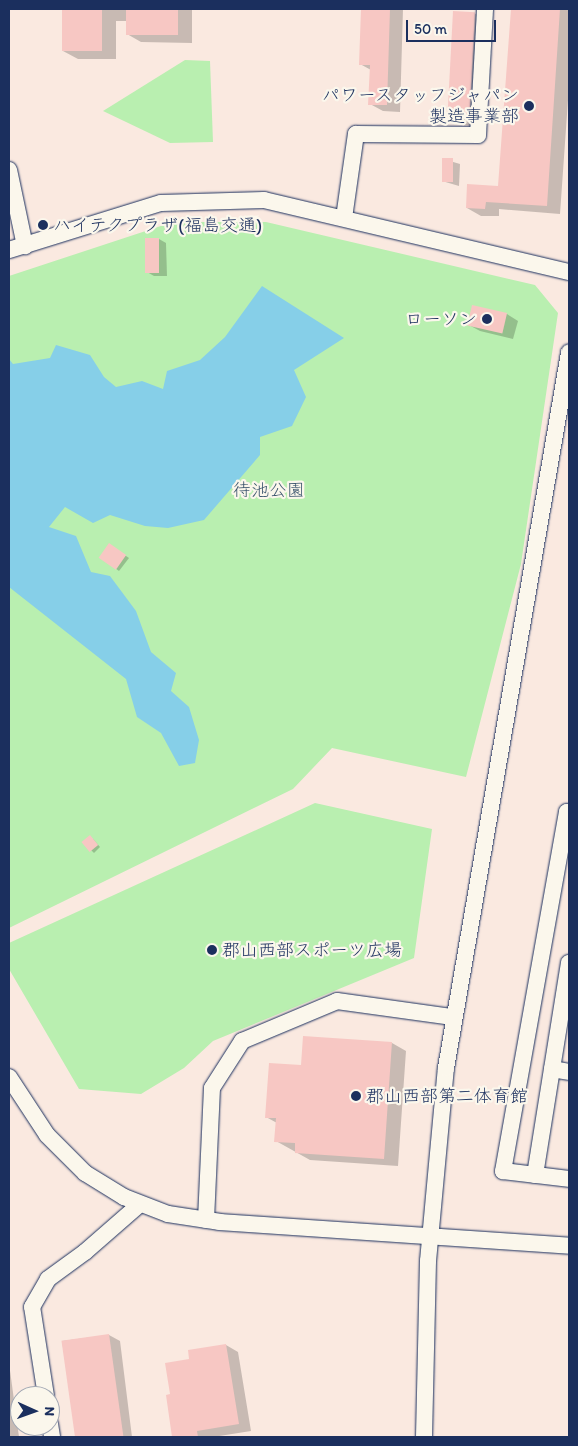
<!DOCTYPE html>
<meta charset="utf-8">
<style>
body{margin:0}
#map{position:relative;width:578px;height:1446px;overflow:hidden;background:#fae9e0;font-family:Itim,"Klee One",sans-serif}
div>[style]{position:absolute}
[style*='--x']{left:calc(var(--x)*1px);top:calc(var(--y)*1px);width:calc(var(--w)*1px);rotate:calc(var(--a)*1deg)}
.green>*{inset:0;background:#b9efb0}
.water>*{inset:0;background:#86cfe8}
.shadow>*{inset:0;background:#0003}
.building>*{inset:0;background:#f7c7c3;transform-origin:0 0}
.roads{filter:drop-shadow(0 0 1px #1b2f5e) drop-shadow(0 0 1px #1b2f5e)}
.minor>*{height:16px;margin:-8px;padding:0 8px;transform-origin:8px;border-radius:8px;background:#fbf7ec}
.dots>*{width:14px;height:14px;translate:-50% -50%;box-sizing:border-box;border:2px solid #fbf7ec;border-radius:50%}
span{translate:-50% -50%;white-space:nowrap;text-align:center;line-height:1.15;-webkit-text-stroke:4.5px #fbf7ec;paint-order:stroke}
.poi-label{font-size:18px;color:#1b2f5e}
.right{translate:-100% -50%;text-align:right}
.left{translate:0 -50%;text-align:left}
.park-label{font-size:18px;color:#3b556e}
.frame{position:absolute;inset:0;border:10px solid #1b2f5e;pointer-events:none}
.north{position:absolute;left:10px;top:1386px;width:50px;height:50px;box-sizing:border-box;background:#fbf7ec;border:1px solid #a1a7b3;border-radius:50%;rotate:92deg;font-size:14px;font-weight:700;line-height:20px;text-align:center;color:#1b2f5e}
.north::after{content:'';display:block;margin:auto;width:18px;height:22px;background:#1b2f5e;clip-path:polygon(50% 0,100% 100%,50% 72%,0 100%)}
.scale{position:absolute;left:406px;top:20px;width:90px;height:22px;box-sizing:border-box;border:2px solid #1b2f5e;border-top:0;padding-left:6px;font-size:15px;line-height:18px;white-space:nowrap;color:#1b2f5e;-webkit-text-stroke:4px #fbf7ec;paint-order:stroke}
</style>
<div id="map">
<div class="green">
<div style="clip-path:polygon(185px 60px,210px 61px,213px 142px,170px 143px,103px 111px)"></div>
<div style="clip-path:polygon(173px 222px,266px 222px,535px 285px,558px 313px,521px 564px,466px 777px,332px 748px,293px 789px,9px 928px,9px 276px)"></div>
<div style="clip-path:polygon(315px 803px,432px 829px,414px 958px,213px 1041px,184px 1068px,141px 1094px,79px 1089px,9px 969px,9px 943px)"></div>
</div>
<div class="water">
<div style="clip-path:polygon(262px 286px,344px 338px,294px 370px,306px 397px,292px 426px,260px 437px,260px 455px,204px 520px,168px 528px,145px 526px,110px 515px,93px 523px,65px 507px,49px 527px,76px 536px,91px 572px,110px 576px,136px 611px,151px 652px,176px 673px,171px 691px,189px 707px,199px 740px,195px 763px,179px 766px,161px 733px,137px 717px,126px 679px,9px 587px,9px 359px,13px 364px,50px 358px,56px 345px,90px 355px,104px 377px,116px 387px,142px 381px,163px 389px,167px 371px,200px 360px,225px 337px)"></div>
</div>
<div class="shadow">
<div style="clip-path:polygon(64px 9px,192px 9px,192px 43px,141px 42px,127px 34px,127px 21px,116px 21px,116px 59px,78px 59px,63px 51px)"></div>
<div style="clip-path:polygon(362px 9px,403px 9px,400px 112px,383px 111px,370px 104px,371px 70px,360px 64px)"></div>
<div style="clip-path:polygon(512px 9px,569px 9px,569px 86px,560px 214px,499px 209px,499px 216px,481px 216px,467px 208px,500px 187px)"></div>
<div style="clip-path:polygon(474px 13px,489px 22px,483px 126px,463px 125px,449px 117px)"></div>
<div style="clip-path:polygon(443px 159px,460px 164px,459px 186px,442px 181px)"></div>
<div style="clip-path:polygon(159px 239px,166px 243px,167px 276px,154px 276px,147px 272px,146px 240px)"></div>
<div style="clip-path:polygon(473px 306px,507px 314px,518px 321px,513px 339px,480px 331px,469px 325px)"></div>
<div style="clip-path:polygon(113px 547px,129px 558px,119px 571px,100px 557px)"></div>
<div style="clip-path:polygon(93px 839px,100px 847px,94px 853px,84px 843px)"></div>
<div style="clip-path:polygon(392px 1043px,406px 1051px,398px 1166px,310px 1160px,276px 1141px,277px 1123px,266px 1117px,302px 1067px)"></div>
<div style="clip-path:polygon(109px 1335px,120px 1341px,132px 1437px,77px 1437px,62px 1341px)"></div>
<div style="clip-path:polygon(226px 1345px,238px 1352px,251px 1431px,213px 1437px,174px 1437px,167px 1396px,172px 1395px,190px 1360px)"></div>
<div style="clip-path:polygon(9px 1363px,19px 1437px,9px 1437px)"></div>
</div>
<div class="building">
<div style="left:62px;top:9px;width:40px;height:42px"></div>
<div style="left:126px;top:9px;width:52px;height:26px"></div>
<div style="clip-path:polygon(361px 9px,390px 9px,387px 105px,368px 105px,370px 65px,359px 65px)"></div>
<div style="clip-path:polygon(511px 9px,560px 9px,547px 206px,486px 202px,485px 209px,466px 208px,467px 184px,498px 186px)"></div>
<div style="left:453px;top:11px;width:22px;height:106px;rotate:3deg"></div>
<div style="left:442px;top:158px;width:11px;height:24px"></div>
<div style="left:145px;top:238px;width:14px;height:35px"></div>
<div style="left:472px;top:305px;width:36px;height:21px;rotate:13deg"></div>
<div style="left:109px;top:543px;width:21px;height:18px;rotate:35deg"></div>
<div style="left:90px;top:835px;width:13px;height:11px;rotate:51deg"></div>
<div style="clip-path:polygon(303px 1036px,392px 1042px,384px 1159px,295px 1153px,295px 1143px,274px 1142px,276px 1118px,265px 1118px,269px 1063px,301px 1065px)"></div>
<div style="left:109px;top:1334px;width:104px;height:48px;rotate:82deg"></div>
<div style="clip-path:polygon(226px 1344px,239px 1424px,197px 1431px,198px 1437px,172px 1437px,166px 1395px,170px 1394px,165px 1363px,189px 1359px,188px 1350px)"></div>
</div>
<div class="roads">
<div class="minor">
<div style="--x:9;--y:170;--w:78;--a:78.1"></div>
<div style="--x:344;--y:218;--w:85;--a:-81.9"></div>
<div style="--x:356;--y:134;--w:122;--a:0.5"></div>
<div style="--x:478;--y:135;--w:126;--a:-86.8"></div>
<div style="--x:9;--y:250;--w:159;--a:-17.2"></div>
<div style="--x:161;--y:203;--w:103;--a:-1.7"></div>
<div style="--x:264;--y:200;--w:313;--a:13.3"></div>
<div style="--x:569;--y:812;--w:2;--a:180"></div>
<div style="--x:567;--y:812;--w:365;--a:100.1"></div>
<div style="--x:503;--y:1171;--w:66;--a:6.9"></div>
<div style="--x:552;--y:1069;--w:17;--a:10"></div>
<div style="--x:9;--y:1077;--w:69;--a:56.8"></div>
<div style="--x:47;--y:1135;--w:54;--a:45"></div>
<div style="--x:85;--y:1173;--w:46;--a:31.6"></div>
<div style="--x:124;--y:1197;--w:47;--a:21.1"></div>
<div style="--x:168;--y:1214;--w:53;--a:8.7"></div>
<div style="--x:220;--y:1222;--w:350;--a:3.9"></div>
<div style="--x:535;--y:1175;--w:215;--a:-80.9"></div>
<div style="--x:206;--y:1220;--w:132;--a:-87.4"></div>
<div style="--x:212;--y:1088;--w:56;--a:-57.4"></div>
<div style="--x:242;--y:1041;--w:103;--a:-22.8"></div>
<div style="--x:337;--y:1001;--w:117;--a:7.9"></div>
<div style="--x:46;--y:1396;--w:90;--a:-98.9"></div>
<div style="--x:32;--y:1307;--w:32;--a:-60"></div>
<div style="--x:48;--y:1279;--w:46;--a:-36.1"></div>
<div style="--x:85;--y:1252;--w:73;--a:-41.1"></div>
<div style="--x:50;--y:1424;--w:13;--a:81"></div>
<div style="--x:424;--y:1437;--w:176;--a:-88.7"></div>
<div style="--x:428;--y:1261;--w:194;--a:-84.7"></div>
<div style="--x:446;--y:1068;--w:726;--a:-80.24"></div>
</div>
</div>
<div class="dots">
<div style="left:529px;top:106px;background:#1b2f5e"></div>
<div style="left:43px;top:225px;background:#1b2f5e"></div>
<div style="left:487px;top:319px;background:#1b2f5e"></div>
<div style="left:212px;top:950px;background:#1b2f5e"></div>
<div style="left:356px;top:1096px;background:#1b2f5e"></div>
</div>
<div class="poi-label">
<span class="right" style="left:519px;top:106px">パワースタッフジャパン<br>製造事業部</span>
<span class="left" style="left:53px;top:225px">ハイテクプラザ(福島交通)</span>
<span class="right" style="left:477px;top:319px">ローソン</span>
<span class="left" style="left:222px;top:950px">郡山西部スポーツ広場</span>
<span class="left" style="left:366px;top:1096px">郡山西部第二体育館</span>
</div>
<div class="park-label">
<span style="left:269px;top:490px">待池公園</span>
</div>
<div class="frame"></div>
<div class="north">N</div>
<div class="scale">50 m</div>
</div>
